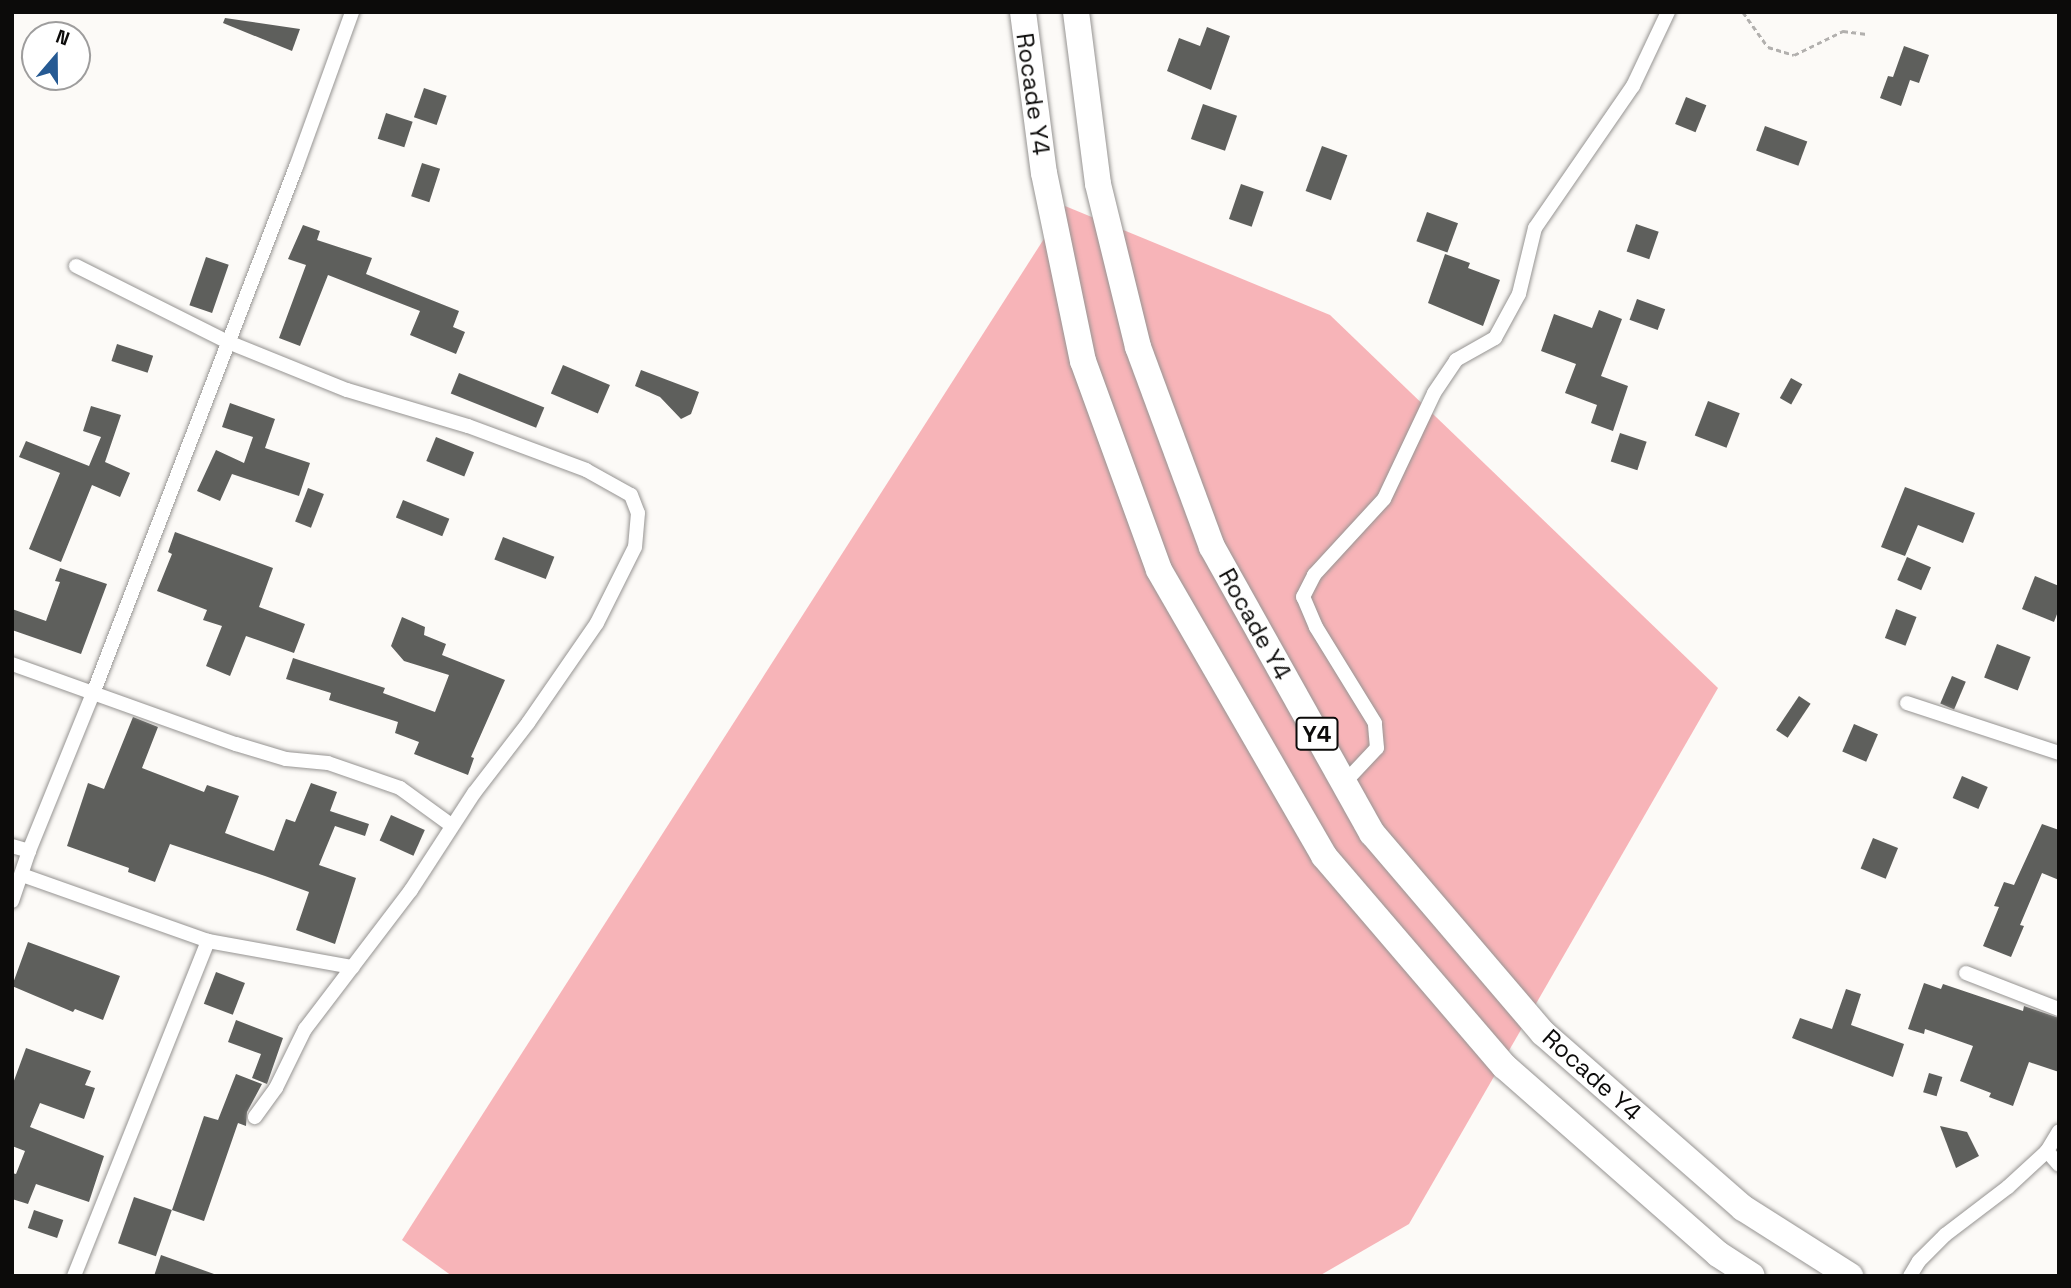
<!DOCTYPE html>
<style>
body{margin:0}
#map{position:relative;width:2071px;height:1288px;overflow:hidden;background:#fcfaf7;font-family:"Space Grotesk",sans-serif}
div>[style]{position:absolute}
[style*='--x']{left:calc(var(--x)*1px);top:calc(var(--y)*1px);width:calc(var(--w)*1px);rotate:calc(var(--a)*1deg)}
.green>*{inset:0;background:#f7b4b8}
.building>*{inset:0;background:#5e5f5c;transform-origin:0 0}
.path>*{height:2.5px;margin-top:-1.25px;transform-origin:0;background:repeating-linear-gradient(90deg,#b2b0ae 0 5px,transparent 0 8.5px)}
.roads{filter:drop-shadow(0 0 2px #969492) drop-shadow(0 0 2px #969492)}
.street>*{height:14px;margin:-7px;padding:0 7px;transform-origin:7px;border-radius:7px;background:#fff}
.highway>*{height:26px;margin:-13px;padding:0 13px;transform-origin:13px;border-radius:13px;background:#fff}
span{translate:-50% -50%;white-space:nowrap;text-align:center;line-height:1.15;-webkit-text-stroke:5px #fff;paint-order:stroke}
.shield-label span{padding:2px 5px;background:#fff;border:2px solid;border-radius:5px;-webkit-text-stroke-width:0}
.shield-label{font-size:23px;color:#0c0b0a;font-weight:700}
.street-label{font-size:24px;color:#0c0b0a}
.frame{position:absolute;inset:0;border:14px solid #0c0b0a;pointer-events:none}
.north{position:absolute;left:21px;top:21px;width:70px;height:70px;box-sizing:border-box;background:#fff;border:2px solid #9e9d9d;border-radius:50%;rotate:20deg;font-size:19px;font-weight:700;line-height:28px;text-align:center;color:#0c0b0a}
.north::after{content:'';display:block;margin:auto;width:24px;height:32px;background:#265a93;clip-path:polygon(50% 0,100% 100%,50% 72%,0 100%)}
</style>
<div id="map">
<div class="green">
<div style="clip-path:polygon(1065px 206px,1330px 315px,1718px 688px,1409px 1224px,1319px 1276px,452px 1276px,402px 1240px)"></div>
</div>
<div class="building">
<div style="clip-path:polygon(225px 18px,300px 29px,292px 51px,223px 23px)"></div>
<div style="clip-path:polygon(1207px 27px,1230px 36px,1211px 90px,1167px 71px,1179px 38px,1200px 46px)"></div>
<div style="clip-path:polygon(1904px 46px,1929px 55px,1919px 83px,1910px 80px,1901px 106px,1880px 98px,1888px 76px,1893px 77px)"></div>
<div style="left:424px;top:88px;width:24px;height:31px;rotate:19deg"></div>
<div style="left:1686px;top:97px;width:22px;height:29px;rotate:22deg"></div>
<div style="left:1203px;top:104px;width:36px;height:37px;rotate:19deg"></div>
<div style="left:386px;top:113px;width:28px;height:27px;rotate:18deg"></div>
<div style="left:1765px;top:126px;width:45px;height:26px;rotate:20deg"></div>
<div style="left:1322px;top:146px;width:27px;height:48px;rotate:20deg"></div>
<div style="left:422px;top:163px;width:19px;height:35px;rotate:18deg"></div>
<div style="left:1241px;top:184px;width:24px;height:37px;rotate:19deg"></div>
<div style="left:1427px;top:212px;width:33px;height:31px;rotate:20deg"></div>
<div style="left:1636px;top:224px;width:24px;height:29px;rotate:19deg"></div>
<div style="clip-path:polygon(303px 225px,320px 231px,317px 240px,372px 258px,366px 274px,459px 311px,453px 327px,465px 332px,456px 354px,410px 335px,420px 311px,328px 275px,300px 346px,279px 338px,306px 265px,288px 259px)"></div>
<div style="clip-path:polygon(1445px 254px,1470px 263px,1468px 268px,1500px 280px,1483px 326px,1428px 303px)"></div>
<div style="left:206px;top:257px;width:24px;height:51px;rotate:19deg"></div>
<div style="left:1637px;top:299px;width:30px;height:22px;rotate:20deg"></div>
<div style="clip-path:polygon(1599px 310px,1622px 319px,1601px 376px,1628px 386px,1613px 431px,1591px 423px,1597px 405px,1565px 393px,1576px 364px,1541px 351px,1554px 314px,1592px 328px)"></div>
<div style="left:117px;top:344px;width:38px;height:18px;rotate:18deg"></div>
<div style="left:563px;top:365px;width:51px;height:31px;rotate:23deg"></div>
<div style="clip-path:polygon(641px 370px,699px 392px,691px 414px,681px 419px,660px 397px,635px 386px)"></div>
<div style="left:459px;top:373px;width:92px;height:22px;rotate:22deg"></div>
<div style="left:1791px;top:378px;width:13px;height:23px;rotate:29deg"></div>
<div style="left:1708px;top:401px;width:34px;height:37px;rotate:21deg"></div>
<div style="clip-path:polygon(230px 403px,275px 419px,265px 448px,310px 463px,299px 496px,232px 474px,220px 501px,197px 491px,216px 450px,244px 463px,253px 437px,222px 427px)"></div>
<div style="clip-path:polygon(91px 406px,121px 415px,105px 462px,130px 473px,120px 497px,92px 485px,61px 562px,29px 549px,60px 473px,19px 457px,26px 441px,89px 466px,101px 437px,83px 431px)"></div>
<div style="left:1620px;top:433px;width:28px;height:30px;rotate:18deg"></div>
<div style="left:436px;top:437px;width:41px;height:26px;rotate:22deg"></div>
<div style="clip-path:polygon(1905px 487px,1975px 513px,1963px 543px,1918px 525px,1905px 556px,1881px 547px)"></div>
<div style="left:308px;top:488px;width:17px;height:36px;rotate:21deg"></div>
<div style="left:403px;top:500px;width:50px;height:19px;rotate:22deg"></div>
<div style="clip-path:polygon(175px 532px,273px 568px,259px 607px,305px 624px,294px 653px,246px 636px,230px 676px,206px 666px,222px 626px,203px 620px,207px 610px,157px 591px,172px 554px,168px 552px)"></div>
<div style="left:503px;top:537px;width:55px;height:24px;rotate:21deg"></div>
<div style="left:1907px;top:557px;width:26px;height:25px;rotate:23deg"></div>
<div style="clip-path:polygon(60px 568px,107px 584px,81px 654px,12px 630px,12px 609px,46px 621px,60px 582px,55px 581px)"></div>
<div style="clip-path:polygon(2035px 576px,2059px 586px,2059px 609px,2054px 622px,2022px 609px)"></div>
<div style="left:1896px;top:609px;width:22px;height:31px;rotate:21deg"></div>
<div style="clip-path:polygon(402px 617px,425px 627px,424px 635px,446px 644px,442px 655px,505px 680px,471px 757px,474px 758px,468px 775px,414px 754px,419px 742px,395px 733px,398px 722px,329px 700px,331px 693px,286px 679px,293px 658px,385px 688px,383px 693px,435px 712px,449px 675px,404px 661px,391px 646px)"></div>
<div style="left:1997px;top:644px;width:36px;height:36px;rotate:21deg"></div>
<div style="left:1952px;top:676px;width:15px;height:30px;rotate:23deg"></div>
<div style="left:1799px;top:696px;width:14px;height:41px;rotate:34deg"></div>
<div style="clip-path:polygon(133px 717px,158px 727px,142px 768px,204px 792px,207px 785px,239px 796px,225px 833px,274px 851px,286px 819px,295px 822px,311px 783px,337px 792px,330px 811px,369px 824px,365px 836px,335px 826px,319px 865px,356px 878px,335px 944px,296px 930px,309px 892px,265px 876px,170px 844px,155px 882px,128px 872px,129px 868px,67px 846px,88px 783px,104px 789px)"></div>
<div style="left:1854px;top:724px;width:26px;height:30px;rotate:23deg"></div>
<div style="left:1962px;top:776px;width:28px;height:24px;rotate:23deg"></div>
<div style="left:391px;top:815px;width:37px;height:28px;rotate:24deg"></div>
<div style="clip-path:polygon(2042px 824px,2059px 830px,2059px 880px,2042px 873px,2020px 925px,2024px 926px,2011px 957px,1983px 946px,1999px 907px,1994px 906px,2004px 882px,2014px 885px)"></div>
<div style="left:1873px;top:838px;width:27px;height:33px;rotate:22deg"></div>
<div style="clip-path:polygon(28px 942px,120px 976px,103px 1020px,75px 1009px,73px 1012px,12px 986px)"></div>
<div style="left:216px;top:972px;width:31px;height:34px;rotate:21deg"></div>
<div style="clip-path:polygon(1924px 983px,1941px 989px,1943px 984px,2023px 1011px,2024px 1006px,2059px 1018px,2059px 1072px,2029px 1062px,2013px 1106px,1989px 1097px,1991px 1093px,1960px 1081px,1973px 1046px,1925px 1029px,1924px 1034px,1908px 1029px)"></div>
<div style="clip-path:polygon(1846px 989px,1861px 994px,1851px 1025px,1904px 1044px,1893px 1077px,1792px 1038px,1800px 1018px,1832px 1029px)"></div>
<div style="clip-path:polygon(236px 1020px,283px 1038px,267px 1084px,252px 1078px,261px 1054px,228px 1042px)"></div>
<div style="clip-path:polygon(26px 1048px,91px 1071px,85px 1085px,95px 1088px,84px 1119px,40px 1103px,30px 1127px,104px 1156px,89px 1202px,36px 1184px,28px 1204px,12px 1199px,12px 1173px,16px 1174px,25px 1151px,12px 1146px,12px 1086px)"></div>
<div style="left:1929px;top:1073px;width:14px;height:20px;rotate:17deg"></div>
<div style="clip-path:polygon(236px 1074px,262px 1084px,247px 1112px,246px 1126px,238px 1123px,204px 1221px,172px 1210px,204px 1116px,218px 1120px)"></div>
<div style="clip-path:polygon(1940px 1126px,1967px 1132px,1979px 1156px,1956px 1168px)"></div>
<div style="left:134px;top:1197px;width:40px;height:49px;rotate:19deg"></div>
<div style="left:34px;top:1210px;width:31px;height:19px;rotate:19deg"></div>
<div style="clip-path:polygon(161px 1255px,214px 1274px,213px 1276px,154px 1276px)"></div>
</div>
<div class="path">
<div style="--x:1743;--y:12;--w:43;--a:54.5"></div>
<div style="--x:1768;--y:47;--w:27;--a:17"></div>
<div style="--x:1794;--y:55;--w:55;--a:-26.1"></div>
<div style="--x:1843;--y:31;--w:24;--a:7"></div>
</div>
<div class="roads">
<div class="street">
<div style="--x:76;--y:266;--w:170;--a:26.6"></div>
<div style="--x:228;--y:342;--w:128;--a:22"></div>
<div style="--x:347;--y:390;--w:126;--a:16.6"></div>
<div style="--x:468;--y:426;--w:126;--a:20.4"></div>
<div style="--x:586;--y:470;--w:51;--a:29.1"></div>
<div style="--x:631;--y:495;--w:19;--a:69"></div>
<div style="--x:638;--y:513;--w:34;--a:95"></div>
<div style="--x:635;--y:547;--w:85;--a:116.6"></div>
<div style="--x:597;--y:623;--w:121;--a:124.6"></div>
<div style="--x:528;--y:723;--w:88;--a:127.6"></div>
<div style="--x:474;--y:793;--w:116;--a:123"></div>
<div style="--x:411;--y:890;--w:175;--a:127.3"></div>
<div style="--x:305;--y:1029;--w:66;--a:116.2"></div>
<div style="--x:276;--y:1088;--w:36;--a:126"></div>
<div style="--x:12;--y:664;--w:238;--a:19.7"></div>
<div style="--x:236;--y:744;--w:52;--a:16.7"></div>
<div style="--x:286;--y:759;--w:42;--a:5.4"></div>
<div style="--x:328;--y:763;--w:76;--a:19.1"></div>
<div style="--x:400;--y:788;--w:63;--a:36"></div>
<div style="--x:1907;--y:703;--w:160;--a:18.2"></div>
<div style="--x:1344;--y:783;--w:48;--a:-46.7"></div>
<div style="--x:1377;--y:748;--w:25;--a:-95"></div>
<div style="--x:1375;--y:723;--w:113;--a:-121.6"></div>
<div style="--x:1316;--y:627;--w:33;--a:-113"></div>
<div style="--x:1303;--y:597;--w:25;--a:-63"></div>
<div style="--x:1314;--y:575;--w:103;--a:-47.4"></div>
<div style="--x:1384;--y:499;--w:117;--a:-64.7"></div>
<div style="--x:1434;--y:393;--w:40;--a:-56"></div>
<div style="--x:1456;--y:360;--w:45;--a:-29.4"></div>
<div style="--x:1495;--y:338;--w:50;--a:-61.4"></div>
<div style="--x:1519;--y:294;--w:68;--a:-76.4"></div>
<div style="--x:1535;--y:228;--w:173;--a:-55.4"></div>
<div style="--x:1633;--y:86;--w:82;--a:-64.7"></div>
<div style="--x:12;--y:846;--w:18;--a:16"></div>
<div style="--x:22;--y:875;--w:197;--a:19.5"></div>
<div style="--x:208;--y:941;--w:147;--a:10.2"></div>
<div style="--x:12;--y:901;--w:53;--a:-71.2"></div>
<div style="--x:29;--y:851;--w:173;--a:-67.9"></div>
<div style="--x:94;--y:691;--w:562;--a:-68.92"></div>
<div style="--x:296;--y:167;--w:165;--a:-70.1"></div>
<div style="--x:1966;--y:973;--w:100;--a:21.2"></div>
<div style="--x:2047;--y:1151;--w:18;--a:49"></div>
<div style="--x:74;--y:1276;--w:361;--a:-68.2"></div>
<div style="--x:1910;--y:1276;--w:17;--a:-59"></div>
<div style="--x:1919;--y:1261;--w:37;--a:-45"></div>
<div style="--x:1945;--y:1235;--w:79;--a:-37.3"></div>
<div style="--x:2008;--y:1187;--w:53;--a:-42.7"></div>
<div style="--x:2047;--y:1151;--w:23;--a:-59"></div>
</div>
<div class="highway">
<div style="--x:1023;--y:12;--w:162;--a:82.6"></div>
<div style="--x:1044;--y:173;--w:192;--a:78.3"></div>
<div style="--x:1083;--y:361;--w:222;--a:70"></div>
<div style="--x:1159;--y:570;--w:330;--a:60"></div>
<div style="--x:1324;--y:856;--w:277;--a:49.4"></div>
<div style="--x:1504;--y:1066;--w:285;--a:41.3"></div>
<div style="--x:1718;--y:1254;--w:40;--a:32.9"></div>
<div style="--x:1076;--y:12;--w:173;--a:82.7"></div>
<div style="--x:1098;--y:184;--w:168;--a:76.2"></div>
<div style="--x:1138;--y:347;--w:213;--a:69.7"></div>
<div style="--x:1212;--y:547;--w:328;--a:60.8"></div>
<div style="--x:1372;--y:833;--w:263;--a:49.5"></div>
<div style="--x:1543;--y:1033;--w:266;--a:41.2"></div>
<div style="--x:1743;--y:1208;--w:127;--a:32.4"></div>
</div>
</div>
<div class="shield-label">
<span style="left:1317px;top:734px">Y4</span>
</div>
<div class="street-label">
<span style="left:1033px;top:94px;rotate:82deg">Rocade Y4</span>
<span style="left:1255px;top:624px;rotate:61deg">Rocade Y4</span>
<span style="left:1592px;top:1075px;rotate:42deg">Rocade Y4</span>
</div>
<div class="frame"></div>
<div class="north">N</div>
</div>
